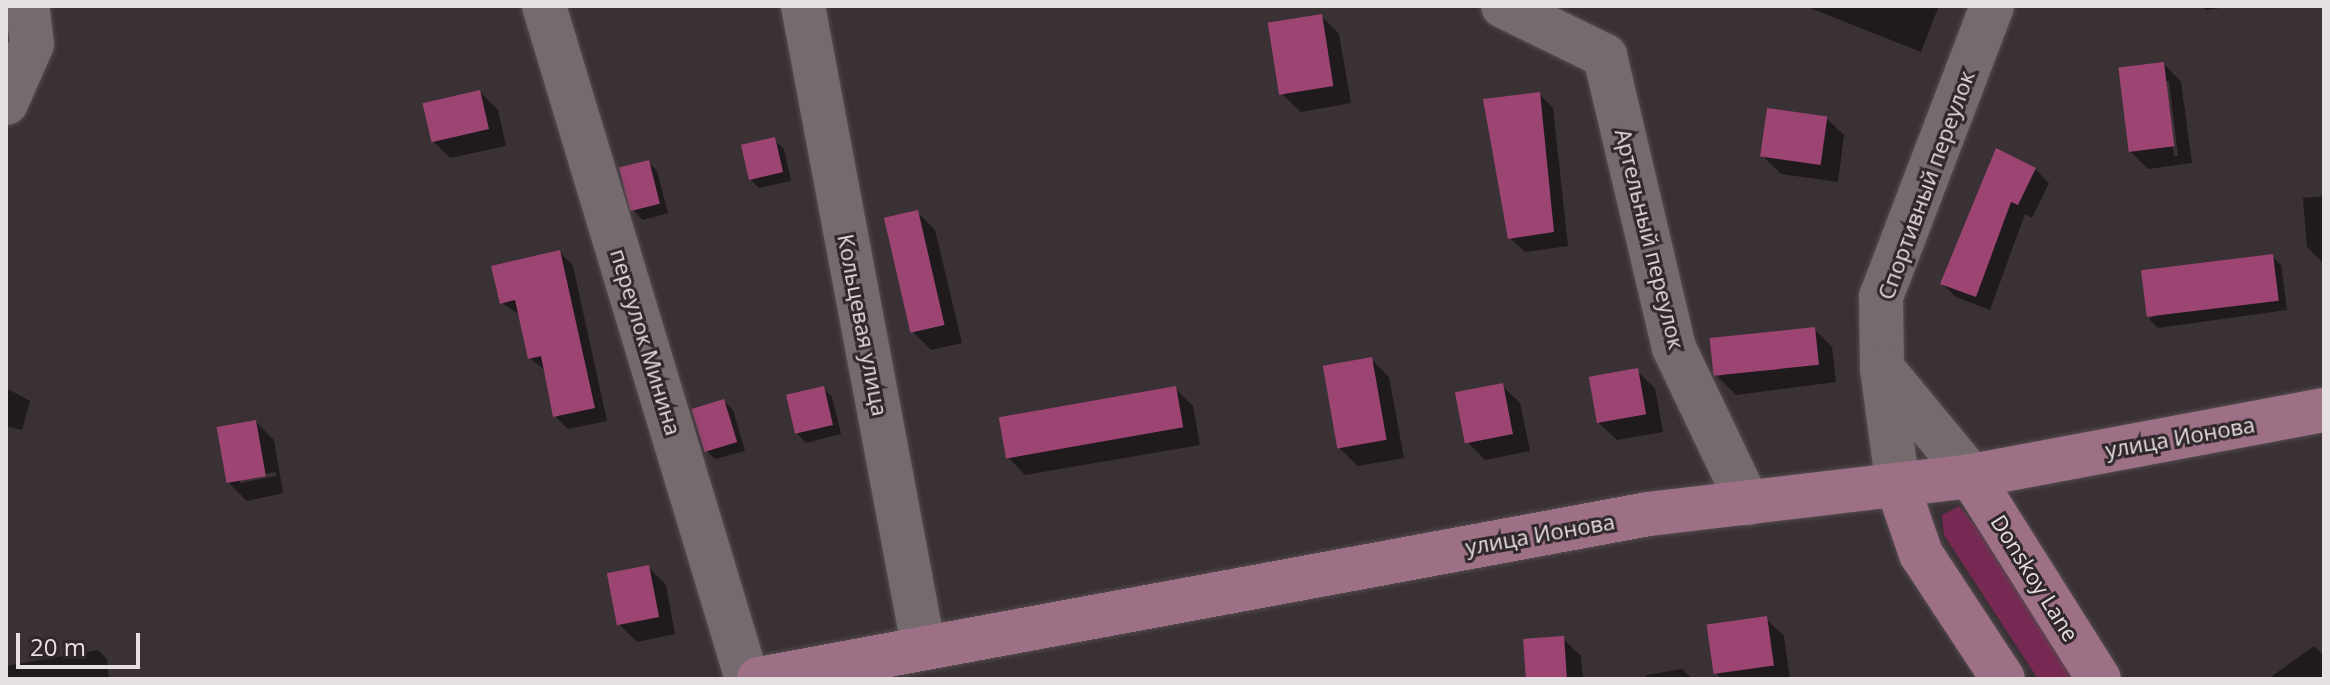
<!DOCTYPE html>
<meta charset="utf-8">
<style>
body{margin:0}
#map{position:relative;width:2330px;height:685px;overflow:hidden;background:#3a3135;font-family:"Open Sans",sans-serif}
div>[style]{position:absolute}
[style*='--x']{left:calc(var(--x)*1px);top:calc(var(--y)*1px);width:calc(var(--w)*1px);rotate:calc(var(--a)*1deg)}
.green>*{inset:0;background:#772953}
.shadow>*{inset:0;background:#0007}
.building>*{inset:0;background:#9c4472;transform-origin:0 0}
.roads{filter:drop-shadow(0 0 2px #544d4f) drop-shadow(0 0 2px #544d4f)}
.minor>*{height:44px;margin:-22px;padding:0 22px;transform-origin:22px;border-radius:22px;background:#756b6f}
.major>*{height:44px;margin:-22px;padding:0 22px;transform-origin:22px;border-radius:22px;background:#9e7086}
span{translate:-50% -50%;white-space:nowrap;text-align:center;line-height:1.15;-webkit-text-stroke:6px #30272b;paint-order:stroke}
.street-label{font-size:22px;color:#e6e0e2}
.frame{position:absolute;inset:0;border:8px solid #e6e0e2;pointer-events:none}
.scale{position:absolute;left:16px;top:633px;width:124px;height:36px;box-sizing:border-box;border:4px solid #e6e0e2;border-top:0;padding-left:10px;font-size:24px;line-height:28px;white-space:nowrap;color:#e6e0e2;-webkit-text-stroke:6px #30272b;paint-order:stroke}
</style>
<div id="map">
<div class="green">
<div style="clip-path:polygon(1959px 506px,1976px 527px,2073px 679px,2038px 679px,1944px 535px,1942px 515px)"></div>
</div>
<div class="shadow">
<div style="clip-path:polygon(1805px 6px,1937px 6px,1938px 8px,1921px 52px)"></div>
<div style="clip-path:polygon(2202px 6px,2235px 6px,2206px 10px)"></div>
<div style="clip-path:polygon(1321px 16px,1339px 34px,1351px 103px,1301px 112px,1283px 95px)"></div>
<div style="clip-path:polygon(evenodd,2164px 64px,2181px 82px,2192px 163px,2148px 169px,2130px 151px,2164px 64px,2165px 81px,2169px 81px,2178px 156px,2174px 156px,2165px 81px)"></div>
<div style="clip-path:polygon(480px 92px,498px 110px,506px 146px,450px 158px,432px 140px)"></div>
<div style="clip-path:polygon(1539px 94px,1553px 108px,1568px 246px,1525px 252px,1510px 238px)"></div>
<div style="clip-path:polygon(1826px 118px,1844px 135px,1838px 182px,1781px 174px,1763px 156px)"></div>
<div style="clip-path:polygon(774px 140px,784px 149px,791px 181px,759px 188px,750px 179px)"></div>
<div style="clip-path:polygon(648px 162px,657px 171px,668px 213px,643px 220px,634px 211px)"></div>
<div style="clip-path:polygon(2035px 169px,2049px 183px,2032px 218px,2025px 214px,1990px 310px,1956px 297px,1942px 284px)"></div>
<div style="clip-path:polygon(2324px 196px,2324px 264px,2307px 247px,2303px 198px)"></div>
<div style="clip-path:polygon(917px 212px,935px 230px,962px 343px,931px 350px,913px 332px)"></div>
<div style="clip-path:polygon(560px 252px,573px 266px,607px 421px,568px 429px,555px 416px,546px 371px,530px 358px,520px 315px,502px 303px)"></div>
<div style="clip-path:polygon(2272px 256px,2281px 265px,2287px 310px,2158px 328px,2149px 319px)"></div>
<div style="clip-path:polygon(1814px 329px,1832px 347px,1836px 382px,1736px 395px,1718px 377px)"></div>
<div style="clip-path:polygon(1371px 359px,1389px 377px,1404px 458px,1358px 466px,1340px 449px)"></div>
<div style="clip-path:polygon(1637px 371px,1655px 388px,1663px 432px,1617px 440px,1599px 423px)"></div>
<div style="clip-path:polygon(1502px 386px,1520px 403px,1530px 451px,1485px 460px,1467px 442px)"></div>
<div style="clip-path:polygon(6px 388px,30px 401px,22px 430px,6px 426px)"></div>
<div style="clip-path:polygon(823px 388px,832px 397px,841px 434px,806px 443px,797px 433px)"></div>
<div style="clip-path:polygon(1175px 388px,1193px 406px,1200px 445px,1025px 475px,1008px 457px)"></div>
<div style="clip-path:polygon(724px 401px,733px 410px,745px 451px,715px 459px,706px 450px)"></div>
<div style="clip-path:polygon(evenodd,256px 422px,274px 440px,283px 493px,247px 501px,229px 483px,256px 422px,276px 472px,277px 476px,240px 483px,240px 479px,276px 472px)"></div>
<div style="clip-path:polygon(648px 567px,666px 585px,675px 634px,637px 642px,619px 624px)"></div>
<div style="clip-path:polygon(1766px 619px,1784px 636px,1790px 679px,1722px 679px,1716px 673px)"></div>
<div style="clip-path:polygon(1563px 639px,1581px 656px,1583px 679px,1529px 679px)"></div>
<div style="clip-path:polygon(2314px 646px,2324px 656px,2324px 679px,2268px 679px)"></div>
<div style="clip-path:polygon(98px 650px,107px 659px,109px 679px,6px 679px,6px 666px)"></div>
<div style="clip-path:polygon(1682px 669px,1692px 679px,1647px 679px,1646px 675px)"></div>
</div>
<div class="building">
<div style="left:1322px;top:14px;width:73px;height:55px;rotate:81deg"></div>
<div style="left:2164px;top:62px;width:85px;height:46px;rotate:83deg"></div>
<div style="left:480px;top:90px;width:40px;height:59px;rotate:77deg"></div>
<div style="clip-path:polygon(1540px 92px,1554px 232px,1508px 239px,1483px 99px)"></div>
<div style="left:1767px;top:108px;width:61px;height:49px;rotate:8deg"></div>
<div style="left:775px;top:137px;width:36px;height:35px;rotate:77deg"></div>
<div style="clip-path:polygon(1996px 148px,2036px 168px,2018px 205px,2011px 202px,1976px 297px,1940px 284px)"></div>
<div style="left:649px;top:160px;width:45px;height:31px;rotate:76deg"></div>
<div style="left:918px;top:210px;width:118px;height:35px;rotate:77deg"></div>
<div style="clip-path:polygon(560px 250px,595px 408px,553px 417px,541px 356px,528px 359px,515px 300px,500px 304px,491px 266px)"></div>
<div style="left:2273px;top:254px;width:47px;height:133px;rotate:83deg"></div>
<div style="left:1815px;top:327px;width:38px;height:106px;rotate:84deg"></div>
<div style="left:1372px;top:357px;width:84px;height:50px;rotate:80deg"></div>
<div style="left:1638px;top:368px;width:47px;height:50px;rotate:80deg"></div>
<div style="left:1503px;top:383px;width:52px;height:49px;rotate:79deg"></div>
<div style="left:824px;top:386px;width:40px;height:39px;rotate:77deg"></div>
<div style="left:1176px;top:386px;width:42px;height:180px;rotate:80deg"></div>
<div style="left:724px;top:399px;width:45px;height:34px;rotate:73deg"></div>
<div style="left:256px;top:420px;width:57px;height:40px;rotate:80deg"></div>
<div style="left:649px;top:565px;width:53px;height:43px;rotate:79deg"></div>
<div style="left:1767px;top:616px;width:50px;height:61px;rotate:82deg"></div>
<div style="left:1564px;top:636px;width:43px;height:41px;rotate:86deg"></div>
</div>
<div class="roads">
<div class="minor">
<div style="--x:544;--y:6;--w:703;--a:73.21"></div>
<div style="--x:803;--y:6;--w:650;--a:79.36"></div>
<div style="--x:1503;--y:6;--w:114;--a:26.1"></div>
<div style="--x:1605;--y:56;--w:300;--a:76.7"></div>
<div style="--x:1674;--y:348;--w:172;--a:64.5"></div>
<div style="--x:6;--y:103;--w:64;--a:-66.2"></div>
<div style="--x:32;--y:44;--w:38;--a:-97"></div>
<div style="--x:1882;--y:368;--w:71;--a:-90.8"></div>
<div style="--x:1881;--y:297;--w:311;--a:-69.1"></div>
<div style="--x:1898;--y:487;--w:120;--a:-97.7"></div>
<div style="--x:1882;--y:368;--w:140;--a:50.5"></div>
</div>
<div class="major">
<div style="--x:1971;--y:476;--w:240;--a:57.8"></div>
<div style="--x:1898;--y:487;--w:71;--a:71.1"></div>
<div style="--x:1921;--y:554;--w:149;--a:56.7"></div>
<div style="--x:759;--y:679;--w:904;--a:-10.51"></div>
<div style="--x:1648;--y:514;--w:325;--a:-6.7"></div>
<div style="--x:1971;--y:476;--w:359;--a:-10.6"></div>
</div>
</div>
<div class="street-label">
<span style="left:1926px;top:185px;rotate:-70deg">Спортивный переулок</span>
<span style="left:1650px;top:239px;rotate:76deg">Артельный переулок</span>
<span style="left:863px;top:325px;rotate:79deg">Кольцевая улица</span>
<span style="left:646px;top:342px;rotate:73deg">переулок Минина</span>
<span style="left:2180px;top:437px;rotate:-10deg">улица Ионова</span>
<span style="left:1540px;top:534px;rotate:-10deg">улица Ионова</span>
<span style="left:2035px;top:578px;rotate:58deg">Donskoy Lane</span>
</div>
<div class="frame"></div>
<div class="scale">20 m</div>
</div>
